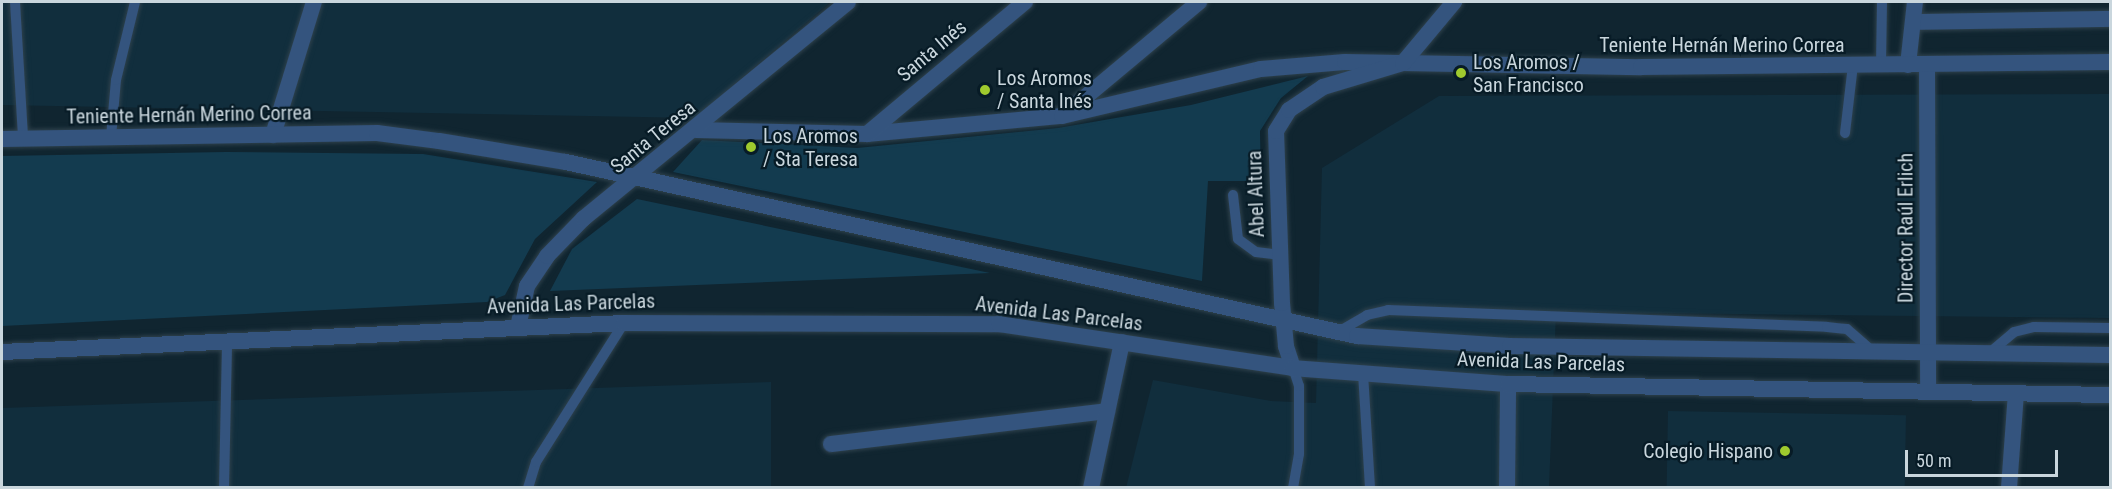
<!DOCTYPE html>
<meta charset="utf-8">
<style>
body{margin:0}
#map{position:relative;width:2112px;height:489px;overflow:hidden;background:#102530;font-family:"Roboto Condensed",sans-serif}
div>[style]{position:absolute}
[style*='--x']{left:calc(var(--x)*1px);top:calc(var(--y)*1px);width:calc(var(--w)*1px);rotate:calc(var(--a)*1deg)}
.built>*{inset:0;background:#112e3d;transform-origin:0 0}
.green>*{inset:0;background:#133b4f}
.roads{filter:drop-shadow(0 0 2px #2e414c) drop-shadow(0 0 2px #2e414c)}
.service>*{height:10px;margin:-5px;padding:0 5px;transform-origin:5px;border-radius:5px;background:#34547e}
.minor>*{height:16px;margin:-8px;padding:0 8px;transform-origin:8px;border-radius:8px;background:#34547e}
.tertiary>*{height:16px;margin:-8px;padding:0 8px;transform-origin:8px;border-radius:8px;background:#34547e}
.dots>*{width:16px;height:16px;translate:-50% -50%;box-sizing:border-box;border:3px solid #071b26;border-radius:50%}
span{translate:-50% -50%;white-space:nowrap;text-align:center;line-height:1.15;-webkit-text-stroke:4.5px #071b26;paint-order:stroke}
.street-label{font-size:20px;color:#c9d6dd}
.poi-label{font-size:20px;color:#c9d6dd}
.left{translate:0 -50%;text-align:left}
.right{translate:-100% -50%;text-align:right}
.frame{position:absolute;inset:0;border:3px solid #c9d6dd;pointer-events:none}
.scale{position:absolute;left:1905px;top:450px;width:153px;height:27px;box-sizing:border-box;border:3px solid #c9d6dd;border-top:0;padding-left:8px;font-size:18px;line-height:21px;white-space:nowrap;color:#c9d6dd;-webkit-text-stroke:4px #071b26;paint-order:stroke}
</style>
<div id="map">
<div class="built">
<div style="clip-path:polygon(2px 2px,830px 2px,695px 118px,2px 105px)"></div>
<div style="clip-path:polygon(2110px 94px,2110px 318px,1556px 312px,1549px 487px,1126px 488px,1153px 380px,1271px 401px,1316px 403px,1322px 168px,1439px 96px)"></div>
<div style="clip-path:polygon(771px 382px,771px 487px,2px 487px,2px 408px)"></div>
<div style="left:1668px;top:411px;width:238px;height:76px;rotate:1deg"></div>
</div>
<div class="green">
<div style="clip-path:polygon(1308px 76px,1281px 98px,1260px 131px,1261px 181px,1208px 181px,1202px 281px,673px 172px,702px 140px,857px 148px,1058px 128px,1191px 105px)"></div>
<div style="clip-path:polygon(226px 152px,423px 154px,597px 182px,535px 239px,505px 295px,487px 302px,2px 326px,2px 156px)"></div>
<div style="clip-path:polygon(637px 199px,990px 273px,550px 291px,572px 249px)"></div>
</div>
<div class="roads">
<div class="service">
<div style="--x:15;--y:2;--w:136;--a:86.6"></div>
<div style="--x:1881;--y:65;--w:63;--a:-89.1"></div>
<div style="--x:1845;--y:133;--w:68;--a:-83.3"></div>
<div style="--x:111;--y:137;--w:57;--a:-85"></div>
<div style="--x:116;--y:80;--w:80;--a:-76.3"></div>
<div style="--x:1233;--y:195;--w:44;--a:83.5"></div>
<div style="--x:1238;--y:239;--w:22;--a:36"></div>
<div style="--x:1256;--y:252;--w:23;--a:7"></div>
<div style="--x:1338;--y:332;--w:34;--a:-30"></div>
<div style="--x:1367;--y:315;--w:22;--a:-13"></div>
<div style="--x:1388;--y:310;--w:439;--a:2.2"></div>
<div style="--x:1827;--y:327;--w:20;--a:6"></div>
<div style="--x:1847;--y:329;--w:35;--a:41"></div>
<div style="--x:1988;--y:354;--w:34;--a:-40"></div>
<div style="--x:2014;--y:332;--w:21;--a:-14"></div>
<div style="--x:2034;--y:327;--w:76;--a:0.8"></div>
<div style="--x:1363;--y:373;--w:115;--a:86.5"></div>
<div style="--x:224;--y:488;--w:148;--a:-88.8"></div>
<div style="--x:528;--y:488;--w:27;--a:-73"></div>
<div style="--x:536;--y:462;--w:165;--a:-57.7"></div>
<div style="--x:1293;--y:488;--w:35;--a:-80"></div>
<div style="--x:1299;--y:454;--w:68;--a:-90"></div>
<div style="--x:1299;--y:386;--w:19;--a:-108"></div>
</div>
<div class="minor">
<div style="--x:1913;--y:22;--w:197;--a:-0.9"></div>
<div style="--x:1927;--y:64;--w:328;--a:89.8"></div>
<div style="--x:1908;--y:65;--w:63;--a:-83.7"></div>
<div style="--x:1065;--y:114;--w:175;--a:-39.9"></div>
<div style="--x:696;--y:130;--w:171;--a:1.3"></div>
<div style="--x:867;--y:134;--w:196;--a:-5.3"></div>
<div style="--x:1062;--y:116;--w:204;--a:-13.3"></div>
<div style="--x:1261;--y:69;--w:84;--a:-4.8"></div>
<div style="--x:1345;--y:62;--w:296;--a:1"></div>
<div style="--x:1641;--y:67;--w:469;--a:-0.6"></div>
<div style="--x:867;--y:134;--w:206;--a:-39.9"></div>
<div style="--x:273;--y:135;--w:139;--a:-72.9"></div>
<div style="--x:518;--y:327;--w:42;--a:-77.6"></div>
<div style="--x:527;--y:286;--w:36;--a:-56"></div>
<div style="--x:547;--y:256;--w:53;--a:-45.8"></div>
<div style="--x:584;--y:218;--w:341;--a:-39.3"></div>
<div style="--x:1293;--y:368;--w:23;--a:-108"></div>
<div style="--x:1286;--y:346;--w:43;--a:-95.3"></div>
<div style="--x:1282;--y:303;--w:172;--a:-92"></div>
<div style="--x:1276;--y:131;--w:25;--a:-58"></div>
<div style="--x:1289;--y:110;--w:41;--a:-34.1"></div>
<div style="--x:1323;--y:87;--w:84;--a:-16.7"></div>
<div style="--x:1403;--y:63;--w:80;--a:-50.1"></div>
<div style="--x:831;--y:444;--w:278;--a:-6.8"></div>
<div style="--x:1091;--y:488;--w:149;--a:-78"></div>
<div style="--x:1507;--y:488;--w:104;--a:-89.4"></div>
<div style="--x:2009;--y:488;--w:95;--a:-85.8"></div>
</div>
<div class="tertiary">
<div style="--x:2;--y:139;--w:375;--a:-0.9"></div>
<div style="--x:377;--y:133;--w:63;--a:7.4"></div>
<div style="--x:439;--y:141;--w:129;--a:9.4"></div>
<div style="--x:566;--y:162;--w:810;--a:12.41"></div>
<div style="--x:1357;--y:336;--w:153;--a:3.7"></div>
<div style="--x:1510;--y:346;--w:600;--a:0.86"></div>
<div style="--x:2;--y:352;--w:623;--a:-2.67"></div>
<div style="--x:624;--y:323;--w:375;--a:0.2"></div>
<div style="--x:999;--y:324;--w:297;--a:8.5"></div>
<div style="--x:1293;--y:368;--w:216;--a:4.3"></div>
<div style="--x:1508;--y:384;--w:602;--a:1.05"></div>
</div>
</div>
<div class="dots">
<div style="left:1461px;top:73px;background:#9fca2e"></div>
<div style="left:985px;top:90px;background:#9fca2e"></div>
<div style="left:751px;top:147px;background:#9fca2e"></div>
<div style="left:1785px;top:451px;background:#9fca2e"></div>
</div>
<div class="street-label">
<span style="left:1722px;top:45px">Teniente Hernán Merino Correa</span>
<span style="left:932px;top:51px;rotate:-40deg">Santa Inés</span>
<span style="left:189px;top:115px;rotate:-1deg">Teniente Hernán Merino Correa</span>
<span style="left:653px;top:137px;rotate:-39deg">Santa Teresa</span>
<span style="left:1256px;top:194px;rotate:-92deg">Abel Altura</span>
<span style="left:1906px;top:228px;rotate:-90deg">Director Raúl Erlich</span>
<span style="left:571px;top:304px;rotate:-2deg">Avenida Las Parcelas</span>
<span style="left:1059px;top:314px;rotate:7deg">Avenida Las Parcelas</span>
<span style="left:1541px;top:362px;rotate:2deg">Avenida Las Parcelas</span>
</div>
<div class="poi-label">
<span class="left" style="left:1473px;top:74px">Los Aromos /<br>San Francisco</span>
<span class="left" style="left:997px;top:90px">Los Aromos<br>/ Santa Inés</span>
<span class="left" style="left:763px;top:148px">Los Aromos<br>/ Sta Teresa</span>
<span class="right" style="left:1773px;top:451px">Colegio Hispano</span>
</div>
<div class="frame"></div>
<div class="scale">50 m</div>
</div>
